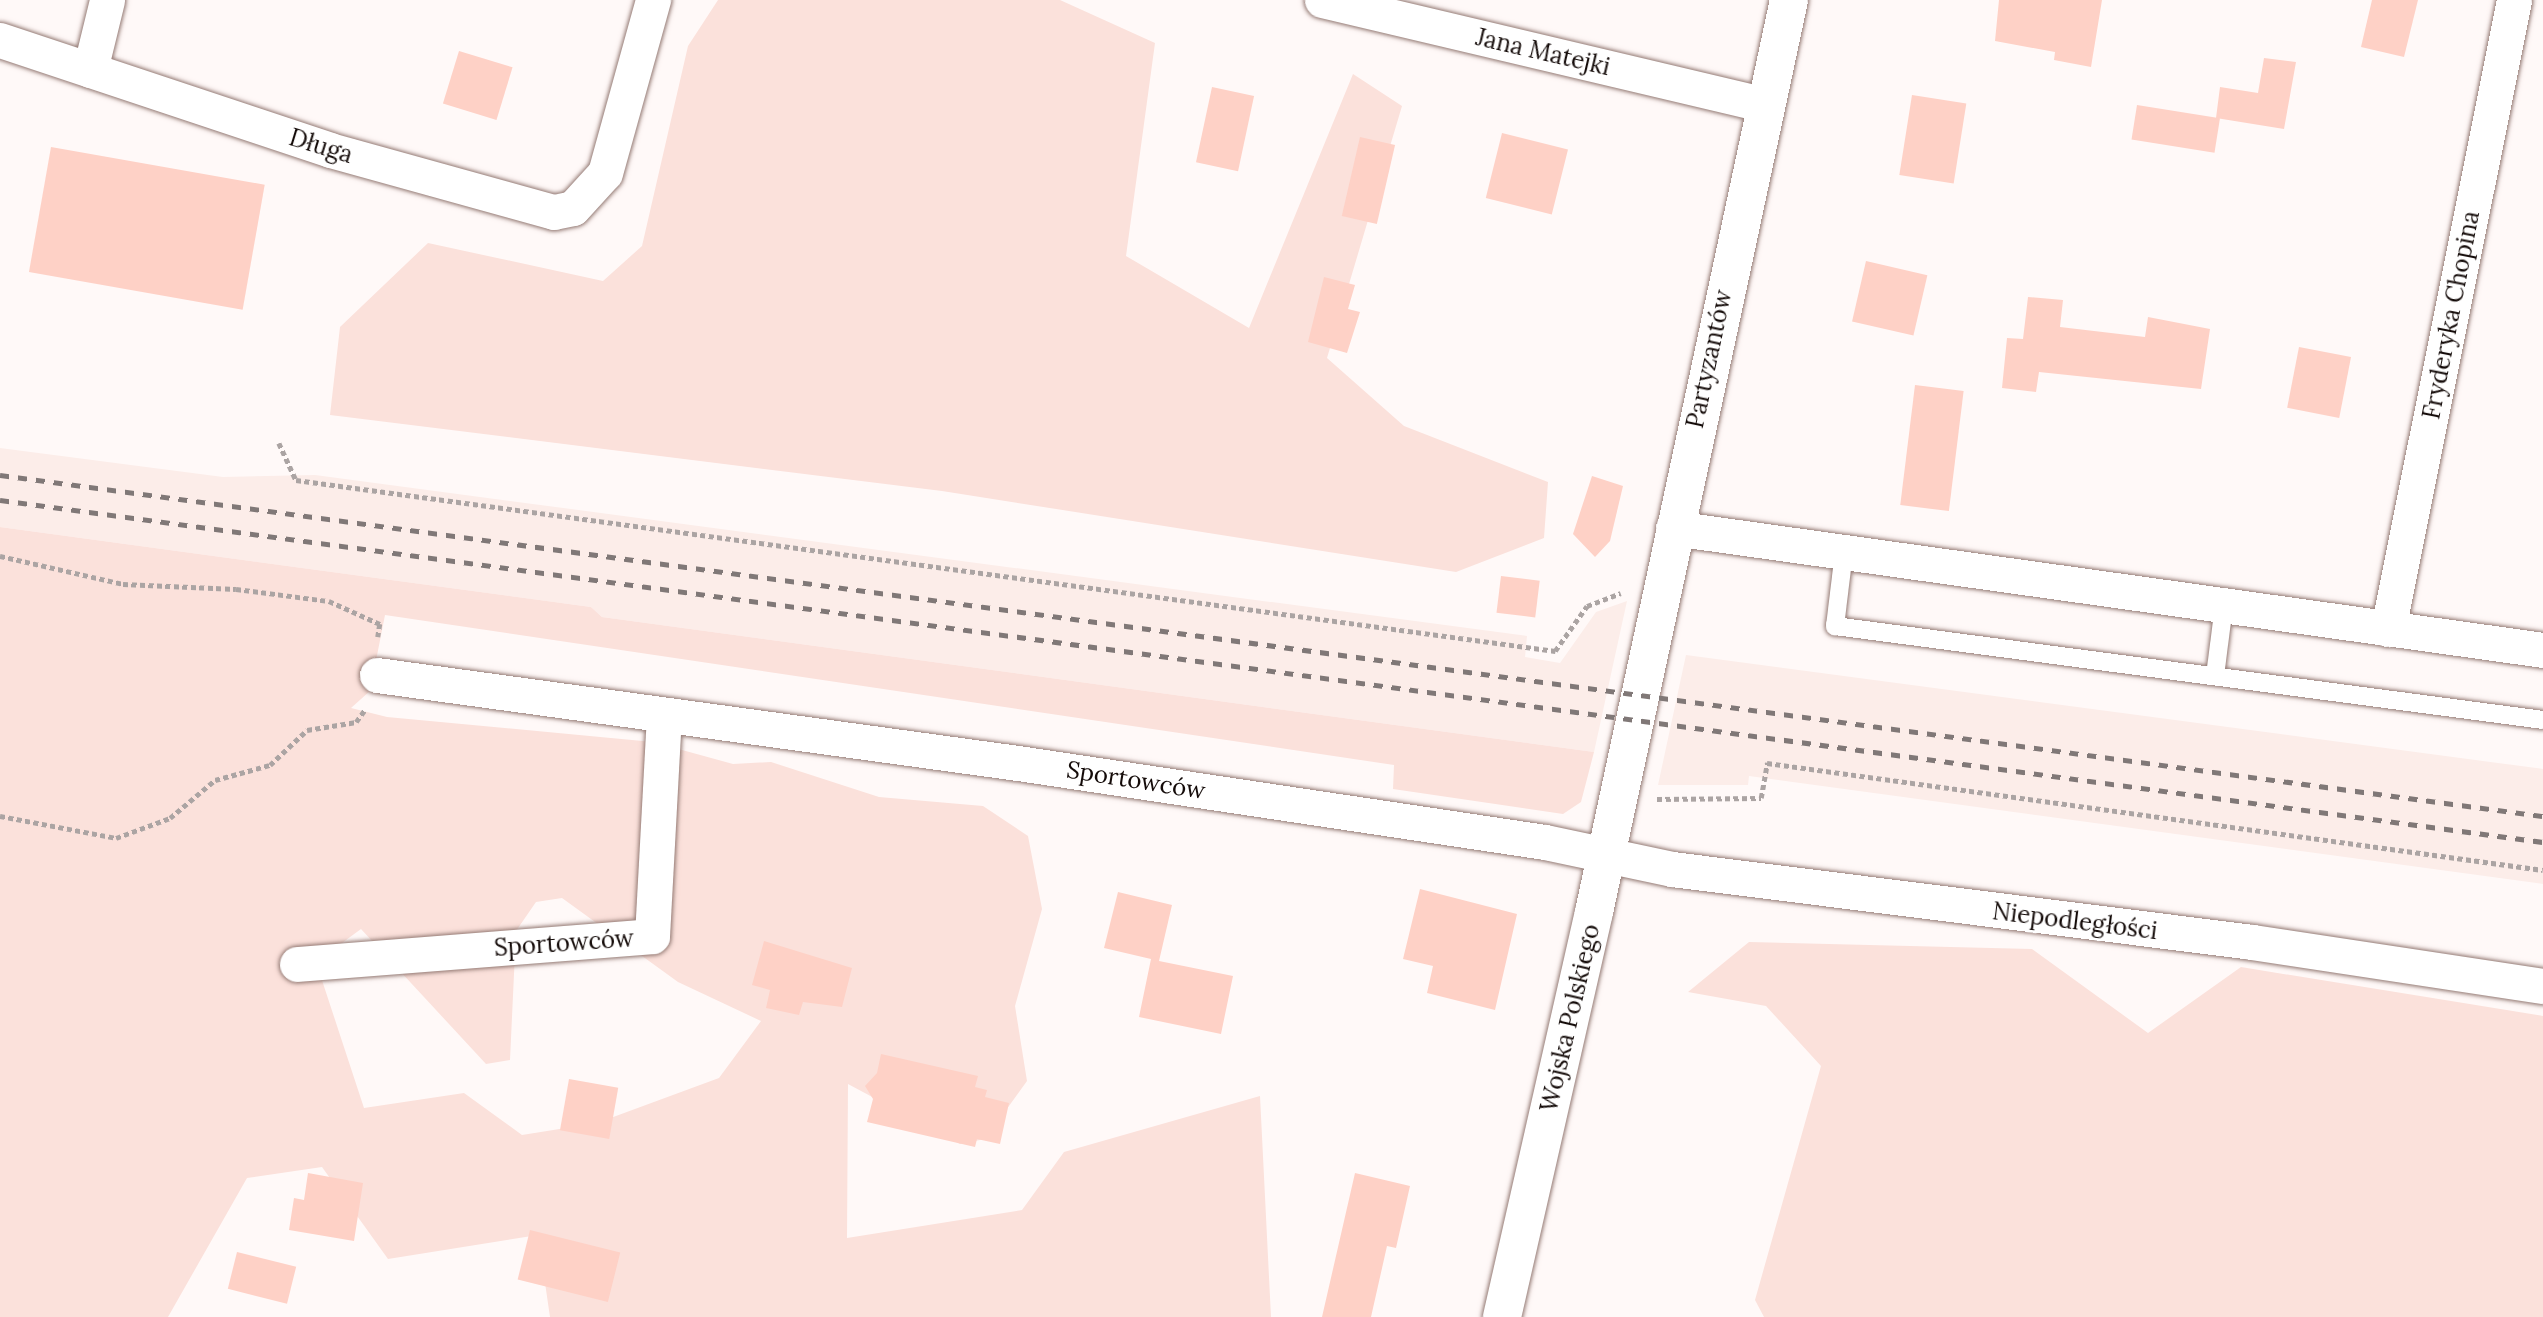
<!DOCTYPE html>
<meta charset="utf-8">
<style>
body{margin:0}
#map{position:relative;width:2543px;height:1317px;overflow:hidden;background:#fff9f8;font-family:Lora,serif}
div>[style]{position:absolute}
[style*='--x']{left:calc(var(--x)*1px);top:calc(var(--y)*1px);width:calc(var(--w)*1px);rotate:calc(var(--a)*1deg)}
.built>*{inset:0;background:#fcede9}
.green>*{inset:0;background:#fbe1db}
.building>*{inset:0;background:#fed1c6;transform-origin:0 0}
.path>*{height:4.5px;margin-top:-2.25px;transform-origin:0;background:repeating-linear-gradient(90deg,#aba4a3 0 5px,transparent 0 8.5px)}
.roads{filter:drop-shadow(0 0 2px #957b75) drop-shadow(0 0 2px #957b75)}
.lane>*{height:18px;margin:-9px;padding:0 9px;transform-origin:9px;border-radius:9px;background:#fff}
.street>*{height:35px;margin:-17.5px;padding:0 17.5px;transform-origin:17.5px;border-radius:17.5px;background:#fff}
.secondary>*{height:38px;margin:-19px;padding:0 19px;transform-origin:19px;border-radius:19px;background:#fff}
.rail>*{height:5px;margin-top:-2.5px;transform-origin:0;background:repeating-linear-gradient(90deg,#807877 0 9px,transparent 0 18px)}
span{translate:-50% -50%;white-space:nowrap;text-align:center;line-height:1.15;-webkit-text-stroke:5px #fff;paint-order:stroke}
.street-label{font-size:24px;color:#140b09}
</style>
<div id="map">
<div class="built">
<div style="clip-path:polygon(0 448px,223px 477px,315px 475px,1527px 636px,1525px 657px,1560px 663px,1596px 612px,1627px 601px,1594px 752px,602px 617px,591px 607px,0 527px)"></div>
<div style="clip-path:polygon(1686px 655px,2543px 769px,2543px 884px,1749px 776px,1748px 785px,1658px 785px)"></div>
</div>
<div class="green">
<div style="clip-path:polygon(718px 0,1060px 0,1155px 43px,1126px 256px,1249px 328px,1353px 74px,1402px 106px,1327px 358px,1404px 426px,1548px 482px,1544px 538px,1456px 572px,942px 491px,330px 415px,340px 327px,428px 243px,603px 281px,642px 246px,688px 46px)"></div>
<div style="clip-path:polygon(evenodd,0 527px,591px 607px,602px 617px,1594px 752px,1581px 802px,1563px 814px,1393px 789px,1394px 765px,385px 615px,370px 691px,351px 708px,387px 717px,653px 742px,733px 764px,771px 762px,879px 797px,983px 806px,1028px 836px,1042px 909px,1015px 1006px,1027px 1081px,985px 1139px,960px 1144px,848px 1084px,847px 1238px,1022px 1210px,1064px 1152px,1260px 1096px,1271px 1317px,550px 1317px,538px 1235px,388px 1259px,322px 1167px,247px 1178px,168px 1317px,0 1317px,0 527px,562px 898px,678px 982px,761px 1021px,719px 1078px,597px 1123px,522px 1135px,464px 1093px,364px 1108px,316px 962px,361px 929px,486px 1064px,510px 1060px,516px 931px,536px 902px,562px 898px)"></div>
<div style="clip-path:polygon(1749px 942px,2032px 949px,2148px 1033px,2241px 967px,2543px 1016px,2543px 1317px,1764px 1317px,1755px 1300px,1821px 1066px,1766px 1006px,1688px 992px)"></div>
</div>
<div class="building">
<div style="clip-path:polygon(1999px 0,2102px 0,2091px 67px,2054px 60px,2055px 52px,1995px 41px)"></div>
<div style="clip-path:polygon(2372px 0,2418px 0,2404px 57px,2361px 47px)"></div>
<div style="left:459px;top:51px;width:56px;height:55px;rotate:17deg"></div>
<div style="clip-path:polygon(2264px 58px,2296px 62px,2284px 129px,2216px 118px,2220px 87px,2258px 93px)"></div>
<div style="left:1212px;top:87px;width:43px;height:77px;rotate:12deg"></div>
<div style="left:1912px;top:95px;width:55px;height:81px;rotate:9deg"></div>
<div style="left:2137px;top:105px;width:84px;height:35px;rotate:9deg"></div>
<div style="left:1502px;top:133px;width:68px;height:67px;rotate:14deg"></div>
<div style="left:1360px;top:137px;width:36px;height:81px;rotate:13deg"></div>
<div style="left:51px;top:147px;width:217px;height:127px;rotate:10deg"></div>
<div style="left:1866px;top:261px;width:63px;height:62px;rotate:13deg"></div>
<div style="clip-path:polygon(1324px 277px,1355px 285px,1348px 309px,1360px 312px,1347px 353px,1308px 342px)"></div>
<div style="clip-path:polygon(2028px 297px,2063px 300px,2060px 327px,2145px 337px,2148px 317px,2210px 329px,2201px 389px,2039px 372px,2036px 392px,2002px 388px,2007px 338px,2023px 339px)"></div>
<div style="left:2299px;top:347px;width:53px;height:62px;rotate:11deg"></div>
<div style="left:1915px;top:385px;width:49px;height:121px;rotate:7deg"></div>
<div style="clip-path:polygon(1592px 476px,1623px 486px,1610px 541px,1595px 557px,1573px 534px)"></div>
<div style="left:1501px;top:576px;width:39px;height:37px;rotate:7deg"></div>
<div style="clip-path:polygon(1420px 889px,1517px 914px,1495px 1010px,1427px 993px,1433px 966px,1403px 959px)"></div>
<div style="clip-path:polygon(1118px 892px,1172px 905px,1159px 961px,1233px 976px,1221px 1034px,1139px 1017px,1151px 959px,1104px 948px)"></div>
<div style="clip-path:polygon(764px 941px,852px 968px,842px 1007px,803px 1002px,799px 1015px,766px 1008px,770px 990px,752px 985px)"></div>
<div style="clip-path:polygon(881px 1054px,978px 1076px,975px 1087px,987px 1090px,985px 1097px,1009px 1103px,1000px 1144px,977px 1139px,975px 1147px,867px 1122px,873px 1099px,865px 1086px,877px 1073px)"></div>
<div style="left:569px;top:1079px;width:50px;height:52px;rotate:10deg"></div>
<div style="clip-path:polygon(308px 1173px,363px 1183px,354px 1241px,289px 1230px,294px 1198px,304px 1200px)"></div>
<div style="clip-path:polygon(1355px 1173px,1410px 1186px,1396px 1248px,1387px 1246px,1371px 1317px,1322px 1317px)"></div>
<div style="left:530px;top:1230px;width:93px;height:51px;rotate:14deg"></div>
<div style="left:237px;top:1252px;width:61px;height:38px;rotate:14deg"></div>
</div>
<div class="path">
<div style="--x:279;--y:443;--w:41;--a:65.3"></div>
<div style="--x:296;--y:480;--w:1271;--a:7.73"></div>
<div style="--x:1555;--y:651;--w:55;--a:-54.6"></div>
<div style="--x:1587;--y:606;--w:36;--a:-21"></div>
<div style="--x:0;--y:556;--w:126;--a:12.8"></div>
<div style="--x:123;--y:584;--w:113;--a:2.5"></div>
<div style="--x:236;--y:589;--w:94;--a:7.4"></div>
<div style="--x:329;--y:601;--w:56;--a:24.3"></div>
<div style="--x:380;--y:624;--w:13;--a:99"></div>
<div style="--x:1657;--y:799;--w:104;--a:-0.6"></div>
<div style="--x:1761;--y:798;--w:36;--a:-80"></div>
<div style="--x:1767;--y:763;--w:783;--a:7.85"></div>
<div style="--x:0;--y:816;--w:118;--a:10.7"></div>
<div style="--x:116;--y:838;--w:58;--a:-20.3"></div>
<div style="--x:170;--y:818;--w:59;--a:-40.2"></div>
<div style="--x:215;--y:780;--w:57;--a:-15.3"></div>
<div style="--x:270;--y:765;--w:51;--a:-43.4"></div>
<div style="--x:307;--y:730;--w:50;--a:-9.3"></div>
<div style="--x:356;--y:722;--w:14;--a:-54"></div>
</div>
<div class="roads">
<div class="lane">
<div style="--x:1844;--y:552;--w:75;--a:96.9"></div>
<div style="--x:1835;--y:626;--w:714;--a:7.56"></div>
<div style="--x:2215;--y:676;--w:71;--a:-82.7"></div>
</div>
<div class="street">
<div style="--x:1322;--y:0;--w:453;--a:13.3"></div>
<div style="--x:0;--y:40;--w:348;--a:18.4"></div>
<div style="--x:330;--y:150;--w:232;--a:15.5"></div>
<div style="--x:554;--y:212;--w:19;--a:-12"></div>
<div style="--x:573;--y:208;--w:47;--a:-47.6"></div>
<div style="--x:605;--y:173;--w:180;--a:-74.5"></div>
<div style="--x:90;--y:70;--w:72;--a:-76.3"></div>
<div style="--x:1673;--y:528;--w:879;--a:7.98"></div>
<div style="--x:2388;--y:629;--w:641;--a:-78.67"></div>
<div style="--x:377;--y:675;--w:647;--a:7.82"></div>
<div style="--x:1018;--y:763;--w:533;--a:8.53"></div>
<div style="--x:1545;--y:842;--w:130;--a:12"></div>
<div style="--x:1672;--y:869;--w:585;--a:7.17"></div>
<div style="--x:2252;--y:942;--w:294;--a:8.6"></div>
<div style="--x:297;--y:964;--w:356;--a:-4.5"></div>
<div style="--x:652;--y:936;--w:221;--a:-86.9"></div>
</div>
<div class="secondary">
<div style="--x:1502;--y:1317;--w:415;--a:-77.2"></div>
<div style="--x:1594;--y:912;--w:933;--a:-77.93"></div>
</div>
</div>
<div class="rail">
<div style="--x:0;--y:475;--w:2566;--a:7.64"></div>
<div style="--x:0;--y:500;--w:2566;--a:7.66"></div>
</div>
<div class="street-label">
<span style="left:1543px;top:52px;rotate:13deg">Jana Matejki</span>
<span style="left:321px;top:146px;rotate:17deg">Długa</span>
<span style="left:2451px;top:315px;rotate:-79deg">Fryderyka Chopina</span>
<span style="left:1709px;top:359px;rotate:-78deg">Partyzantów</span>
<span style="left:1136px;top:780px;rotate:9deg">Sportowców</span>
<span style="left:2075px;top:921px;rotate:7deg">Niepodległości</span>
<span style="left:564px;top:943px;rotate:-4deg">Sportowców</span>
<span style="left:1570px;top:1018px;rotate:-77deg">Wojska Polskiego</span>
</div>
</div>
